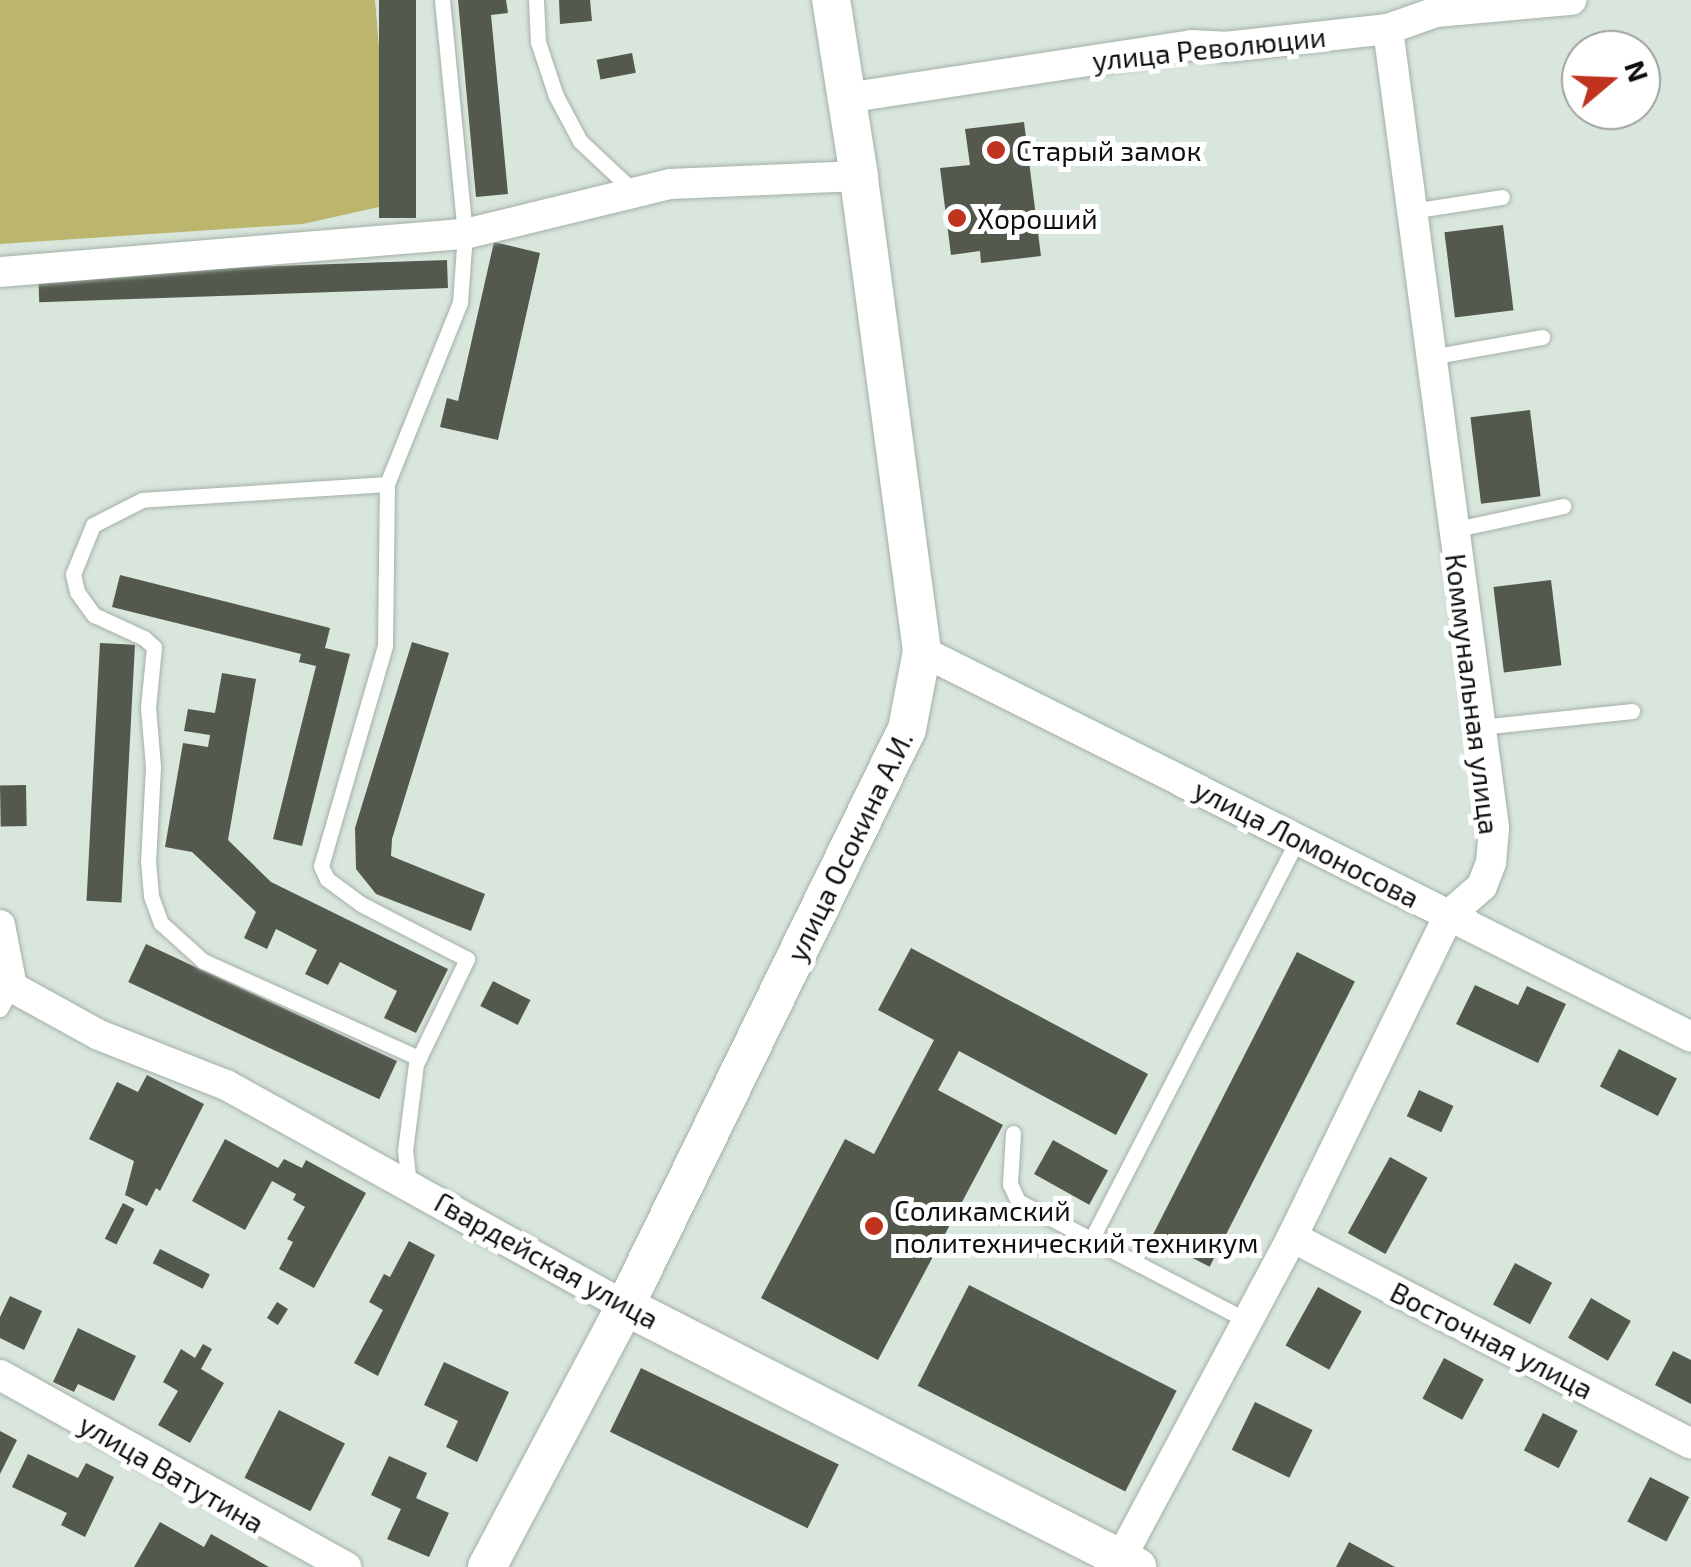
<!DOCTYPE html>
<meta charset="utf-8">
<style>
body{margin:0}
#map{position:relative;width:1691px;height:1567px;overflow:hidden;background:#d9e6dc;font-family:"Exo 2",sans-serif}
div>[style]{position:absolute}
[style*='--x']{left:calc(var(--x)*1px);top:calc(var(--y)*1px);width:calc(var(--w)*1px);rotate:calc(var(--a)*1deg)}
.green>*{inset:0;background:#bcb56d}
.building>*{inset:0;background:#54594e;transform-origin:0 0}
.roads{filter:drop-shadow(0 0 2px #a3b0a6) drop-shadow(0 0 2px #a3b0a6)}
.service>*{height:15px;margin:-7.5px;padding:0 7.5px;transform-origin:7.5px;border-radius:7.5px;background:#fff}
.minor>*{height:30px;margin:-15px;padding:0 15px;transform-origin:15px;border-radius:15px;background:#fff}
.tertiary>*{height:38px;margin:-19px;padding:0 19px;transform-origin:19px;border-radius:19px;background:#fff}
.dots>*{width:28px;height:28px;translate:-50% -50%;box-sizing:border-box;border:5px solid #fff;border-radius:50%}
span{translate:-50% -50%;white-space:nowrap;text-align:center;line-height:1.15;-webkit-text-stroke:10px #fff;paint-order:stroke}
.street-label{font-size:28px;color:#0d110e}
.poi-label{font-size:28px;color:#0d110e}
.left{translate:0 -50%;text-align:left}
.north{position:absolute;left:1561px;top:30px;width:100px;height:100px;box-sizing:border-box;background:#fff;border:2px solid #9ea09f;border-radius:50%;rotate:71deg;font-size:28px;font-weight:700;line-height:40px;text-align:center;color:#0d110e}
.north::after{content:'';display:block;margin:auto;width:35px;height:45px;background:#bf331f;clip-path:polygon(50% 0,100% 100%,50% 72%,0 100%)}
</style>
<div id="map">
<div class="green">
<div style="clip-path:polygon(0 0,375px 0,392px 204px,303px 224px,0 244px)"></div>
</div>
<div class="building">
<div style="left:379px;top:0;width:37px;height:218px"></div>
<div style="clip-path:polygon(458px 0,506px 0,508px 13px,491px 15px,508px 194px,476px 197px)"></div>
<div style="clip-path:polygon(559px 0,590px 0,592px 21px,560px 24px)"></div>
<div style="left:632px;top:53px;width:20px;height:36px;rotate:79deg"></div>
<div style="clip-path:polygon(1024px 122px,1041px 256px,981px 263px,980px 251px,951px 255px,940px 168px,970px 165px,965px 129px)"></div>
<div style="left:1503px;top:225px;width:86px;height:59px;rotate:83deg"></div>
<div style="clip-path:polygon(494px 242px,540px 253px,498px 440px,440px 427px,447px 398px,458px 401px)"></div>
<div style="left:447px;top:260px;width:28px;height:409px;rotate:88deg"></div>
<div style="left:1530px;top:410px;width:87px;height:60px;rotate:83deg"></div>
<div style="clip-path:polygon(120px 575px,330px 628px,325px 648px,350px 654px,302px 846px,273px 839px,316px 666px,299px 662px,301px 654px,112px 607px)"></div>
<div style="left:1551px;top:580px;width:86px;height:58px;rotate:83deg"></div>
<div style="clip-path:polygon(412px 642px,449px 653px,392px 839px,391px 856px,485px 894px,471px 931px,376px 894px,356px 869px,355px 828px)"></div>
<div style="left:100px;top:643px;width:35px;height:258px;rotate:3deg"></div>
<div style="clip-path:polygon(222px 673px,256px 679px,228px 840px,271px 882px,448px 969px,416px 1033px,384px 1018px,397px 991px,340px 962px,328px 985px,305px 974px,317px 950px,276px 929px,267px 949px,244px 938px,256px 912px,192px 852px,165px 847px,183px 743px,208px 747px,210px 735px,184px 731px,188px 709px,215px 713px)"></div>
<div style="left:26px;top:785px;width:41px;height:26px;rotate:89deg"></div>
<div style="left:146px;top:944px;width:277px;height:42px;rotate:25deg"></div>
<div style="clip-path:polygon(911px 948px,1148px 1074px,1116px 1135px,959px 1051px,938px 1090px,1003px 1125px,878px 1360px,761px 1298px,845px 1139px,874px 1154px,934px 1040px,878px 1010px)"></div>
<div style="left:1297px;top:952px;width:65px;height:320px;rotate:27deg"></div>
<div style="left:493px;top:981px;width:42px;height:28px;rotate:27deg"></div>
<div style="clip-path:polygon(1475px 985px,1518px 1005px,1527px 986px,1566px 1004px,1538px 1063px,1456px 1024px)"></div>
<div style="left:1619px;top:1049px;width:65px;height:42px;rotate:27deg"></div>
<div style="clip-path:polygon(147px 1075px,204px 1104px,160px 1191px,156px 1188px,147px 1206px,125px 1195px,134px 1161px,89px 1139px,117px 1082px,138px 1092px)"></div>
<div style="left:1419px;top:1090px;width:38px;height:29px;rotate:25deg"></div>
<div style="clip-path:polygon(225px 1139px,278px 1168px,284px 1159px,302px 1168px,306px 1160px,366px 1193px,314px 1288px,279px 1269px,293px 1242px,287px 1239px,305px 1207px,293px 1200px,296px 1194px,272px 1181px,245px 1230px,192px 1201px)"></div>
<div style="left:1053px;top:1140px;width:63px;height:39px;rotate:29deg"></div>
<div style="left:1390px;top:1157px;width:43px;height:87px;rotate:29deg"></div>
<div style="left:123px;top:1203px;width:13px;height:40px;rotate:27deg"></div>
<div style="clip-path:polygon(409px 1241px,435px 1255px,378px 1376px,354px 1363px,383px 1310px,369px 1302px,384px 1274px,390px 1277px)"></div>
<div style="left:160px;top:1249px;width:56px;height:16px;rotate:27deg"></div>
<div style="left:1515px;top:1263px;width:42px;height:47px;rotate:28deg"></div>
<div style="left:969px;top:1285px;width:233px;height:113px;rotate:27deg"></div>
<div style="left:1318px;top:1287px;width:50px;height:67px;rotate:29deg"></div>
<div style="clip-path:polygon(10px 1296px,42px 1311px,24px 1350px,0 1338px,0 1317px)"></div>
<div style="left:1591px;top:1298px;width:46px;height:46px;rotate:30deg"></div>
<div style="left:277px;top:1302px;width:13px;height:19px;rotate:32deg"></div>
<div style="clip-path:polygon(78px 1328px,136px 1356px,114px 1401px,78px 1384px,74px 1392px,53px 1382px)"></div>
<div style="clip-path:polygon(203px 1344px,212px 1349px,201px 1369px,224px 1383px,190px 1443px,158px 1425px,178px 1391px,163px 1382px,181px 1349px,195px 1358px)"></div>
<div style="clip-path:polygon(1673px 1351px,1691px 1360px,1691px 1404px,1655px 1385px)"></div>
<div style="left:1444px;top:1358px;width:45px;height:46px;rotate:28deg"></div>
<div style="clip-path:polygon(444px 1362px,509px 1392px,477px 1462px,446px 1447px,458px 1421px,424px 1405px)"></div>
<div style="left:641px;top:1368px;width:220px;height:71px;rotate:26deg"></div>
<div style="left:1255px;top:1402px;width:64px;height:53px;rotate:26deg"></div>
<div style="left:279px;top:1410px;width:74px;height:76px;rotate:27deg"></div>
<div style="left:1543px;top:1413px;width:39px;height:42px;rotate:27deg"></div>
<div style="clip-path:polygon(0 1431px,17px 1440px,0 1474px)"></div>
<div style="clip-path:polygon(28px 1454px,78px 1478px,86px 1463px,114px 1477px,85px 1537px,61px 1525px,67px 1513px,12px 1487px)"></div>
<div style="clip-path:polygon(389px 1456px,427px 1473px,416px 1498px,449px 1513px,429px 1557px,387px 1539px,401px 1509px,371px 1495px)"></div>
<div style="left:1650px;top:1477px;width:44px;height:50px;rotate:27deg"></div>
<div style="clip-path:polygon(160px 1522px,204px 1547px,211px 1534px,269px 1567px,134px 1567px)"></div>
<div style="clip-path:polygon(1349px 1542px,1395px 1567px,1336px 1567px)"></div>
</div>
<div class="roads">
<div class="service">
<div style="--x:536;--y:0;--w:42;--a:87.3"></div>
<div style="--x:538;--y:42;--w:57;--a:71.6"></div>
<div style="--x:556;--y:96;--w:51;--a:61.9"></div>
<div style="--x:580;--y:141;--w:73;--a:43.3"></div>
<div style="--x:1411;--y:211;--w:92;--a:-8.7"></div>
<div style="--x:1430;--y:357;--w:114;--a:-10.1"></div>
<div style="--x:387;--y:484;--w:246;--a:176.3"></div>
<div style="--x:142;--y:500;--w:55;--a:153"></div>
<div style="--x:93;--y:525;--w:53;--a:112.2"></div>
<div style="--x:73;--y:574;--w:18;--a:77"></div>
<div style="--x:77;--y:592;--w:29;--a:54"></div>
<div style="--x:94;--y:615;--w:55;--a:24.7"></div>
<div style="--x:144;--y:638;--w:13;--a:42"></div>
<div style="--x:154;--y:647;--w:60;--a:95.7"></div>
<div style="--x:148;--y:707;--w:60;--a:85.2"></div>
<div style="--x:153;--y:767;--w:94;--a:93"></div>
<div style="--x:148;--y:861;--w:35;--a:85"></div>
<div style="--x:151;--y:896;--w:29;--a:70"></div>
<div style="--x:161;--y:923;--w:57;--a:42.1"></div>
<div style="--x:203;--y:961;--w:237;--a:24.2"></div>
<div style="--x:1452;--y:530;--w:114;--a:-12.2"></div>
<div style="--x:1480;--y:727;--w:153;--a:-6"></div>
<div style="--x:0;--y:1009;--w:25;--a:-61"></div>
<div style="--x:1013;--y:1133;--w:51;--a:93.4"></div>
<div style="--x:1010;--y:1184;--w:19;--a:65"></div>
<div style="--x:1018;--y:1201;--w:259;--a:27.6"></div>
<div style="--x:409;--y:1183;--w:32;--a:-97"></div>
<div style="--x:405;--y:1151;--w:88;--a:-82.8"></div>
<div style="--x:416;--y:1064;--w:117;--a:-64.1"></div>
<div style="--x:467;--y:959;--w:119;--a:-152.6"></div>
<div style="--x:361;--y:904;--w:42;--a:-143.7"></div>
<div style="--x:327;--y:879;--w:14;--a:-115"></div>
<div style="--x:321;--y:866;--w:229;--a:-73.8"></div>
<div style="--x:385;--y:646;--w:162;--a:-89.3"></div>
<div style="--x:387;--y:484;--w:196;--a:-68.1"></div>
<div style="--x:460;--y:302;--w:68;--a:-85.8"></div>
<div style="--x:465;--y:234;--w:235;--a:-95.6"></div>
<div style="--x:1092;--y:1238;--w:449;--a:-62.7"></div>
</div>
<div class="minor">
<div style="--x:846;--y:98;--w:349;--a:-8.7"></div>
<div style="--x:1191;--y:45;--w:34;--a:3"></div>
<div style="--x:1225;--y:47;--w:164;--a:-6.3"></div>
<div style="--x:1388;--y:29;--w:51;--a:-19.5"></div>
<div style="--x:1436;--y:12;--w:136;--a:-5.1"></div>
<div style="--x:0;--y:272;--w:467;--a:-4.7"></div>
<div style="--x:465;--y:234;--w:211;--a:-13.7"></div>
<div style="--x:670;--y:184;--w:189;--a:-2.4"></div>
<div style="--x:922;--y:651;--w:860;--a:26.65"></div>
<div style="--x:0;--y:925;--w:63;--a:79"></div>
<div style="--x:12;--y:987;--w:99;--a:28.9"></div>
<div style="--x:99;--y:1035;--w:136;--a:21.5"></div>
<div style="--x:226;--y:1085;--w:456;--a:29"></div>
<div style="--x:1292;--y:1237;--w:449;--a:27.4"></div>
<div style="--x:0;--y:1375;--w:396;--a:29"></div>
<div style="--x:1116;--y:1567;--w:374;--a:-61.9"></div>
<div style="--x:1292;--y:1237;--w:358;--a:-64"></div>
<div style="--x:1449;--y:915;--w:44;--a:-41.3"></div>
<div style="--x:1482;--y:886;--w:25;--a:-69"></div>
<div style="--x:1491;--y:863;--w:36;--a:-85"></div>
<div style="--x:1494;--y:827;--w:805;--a:-97.57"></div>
</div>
<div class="tertiary">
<div style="--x:625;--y:1306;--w:575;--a:27.01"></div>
<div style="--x:487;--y:1567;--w:295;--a:-62.1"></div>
<div style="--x:625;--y:1306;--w:642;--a:-63.95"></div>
<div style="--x:907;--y:729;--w:79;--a:-79.1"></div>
<div style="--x:922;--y:651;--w:479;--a:-97.6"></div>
<div style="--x:859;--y:176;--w:178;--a:-99"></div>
</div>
</div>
<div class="dots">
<div style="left:996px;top:150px;background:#bf331f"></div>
<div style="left:957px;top:218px;background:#bf331f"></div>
<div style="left:874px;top:1226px;background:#bf331f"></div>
</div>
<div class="street-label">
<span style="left:1209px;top:48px;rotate:-6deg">улица Революции</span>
<span style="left:1473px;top:694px;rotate:83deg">Коммунальная улица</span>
<span style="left:1307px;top:843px;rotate:27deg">улица Ломоносова</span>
<span style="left:849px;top:846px;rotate:-64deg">улица Осокина А.И.</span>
<span style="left:547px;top:1260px;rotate:29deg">Гвардейская улица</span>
<span style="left:1492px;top:1340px;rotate:27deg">Восточная улица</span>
<span style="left:172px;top:1473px;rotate:30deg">улица Ватутина</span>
</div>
<div class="poi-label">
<span class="left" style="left:1016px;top:150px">Старый замок</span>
<span class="left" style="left:977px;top:218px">Хороший</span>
<span class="left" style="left:894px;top:1226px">Соликамский<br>политехнический техникум</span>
</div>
<div class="north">N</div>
</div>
